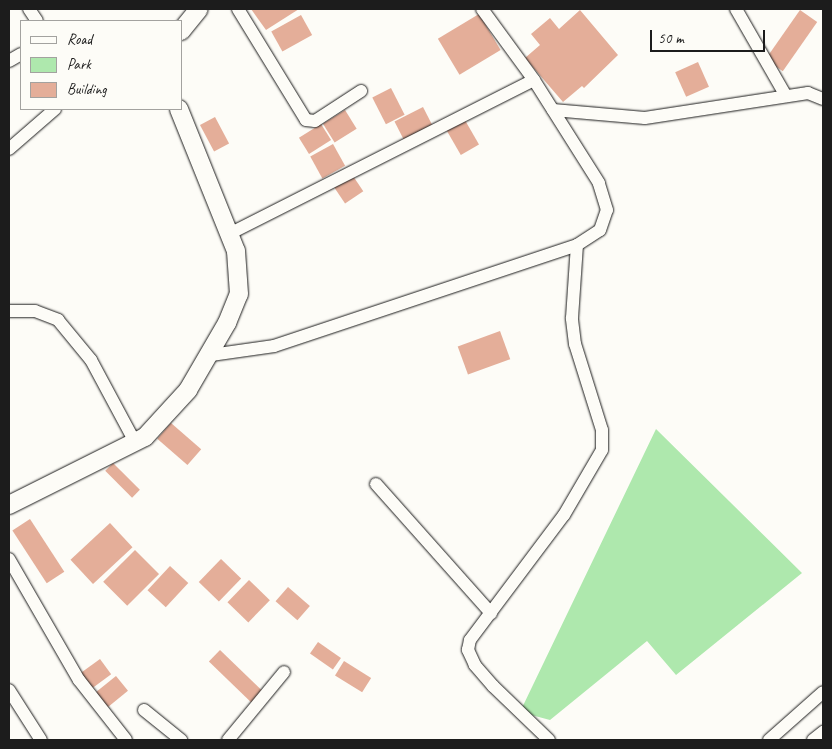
<!DOCTYPE html>
<style>
body{margin:0}
#map{position:relative;width:832px;height:749px;overflow:hidden;background:#fdfcf7;font-family:Caveat,sans-serif}
div>[style]{position:absolute}
[style*='--x']{left:calc(var(--x)*1px);top:calc(var(--y)*1px);width:calc(var(--w)*1px);rotate:calc(var(--a)*1deg)}
.green>*{inset:0;background:#aee8ad}
.building>*{inset:0;background:#e4ae99;transform-origin:0 0}
.roads{filter:drop-shadow(0 0 1px #1c1c1c) drop-shadow(0 0 1px #1c1c1c)}
.street>*{height:12px;margin:-6px;padding:0 6px;transform-origin:6px;border-radius:6px;background:#fdfcf7}
.secondary>*{height:18px;margin:-9px;padding:0 9px;transform-origin:9px;border-radius:9px;background:#fdfcf7}
span{translate:-50% -50%;white-space:nowrap;text-align:center;line-height:1.15;-webkit-text-stroke:4px #fdfcf7;paint-order:stroke}
.frame{position:absolute;inset:0;border:10px solid #1c1c1c;pointer-events:none}
.legend{position:absolute;left:20px;top:20px;width:162px;height:90px;box-sizing:border-box;background:#fdfcf7;border:1px solid #a3a29f;margin:0;padding:6px 9px;list-style:none;font-size:15px;color:#1c1c1c}
.legend li{display:flex;align-items:center;gap:10px;height:25px}
.legend b{width:25px;border:1px solid #a3a29f}
.scale{position:absolute;left:650px;top:30px;width:115px;height:22px;box-sizing:border-box;border:2px solid #1c1c1c;border-top:0;padding-left:6px;font-size:15px;line-height:18px;white-space:nowrap;color:#1c1c1c;-webkit-text-stroke:4px #fdfcf7;paint-order:stroke}
</style>
<div id="map">
<div class="green">
<div style="clip-path:polygon(656px 429px,802px 573px,676px 675px,647px 641px,550px 720px,520px 712px)"></div>
</div>
<div class="building">
<div style="clip-path:polygon(251px 9px,299px 9px,266px 30px)"></div>
<div style="clip-path:polygon(580px 10px,618px 55px,584px 88px,582px 86px,563px 102px,525px 58px,540px 45px,531px 34px,550px 18px,559px 29px)"></div>
<div style="left:800px;top:10px;width:21px;height:60px;rotate:35deg"></div>
<div style="left:479px;top:14px;width:42px;height:48px;rotate:59deg"></div>
<div style="left:301px;top:15px;width:23px;height:34px;rotate:61deg"></div>
<div style="left:698px;top:62px;width:27px;height:25px;rotate:66deg"></div>
<div style="left:391px;top:88px;width:30px;height:21px;rotate:63deg"></div>
<div style="left:423px;top:107px;width:20px;height:32px;rotate:63deg"></div>
<div style="left:345px;top:110px;width:22px;height:26px;rotate:58deg"></div>
<div style="left:462px;top:115px;width:34px;height:21px;rotate:60deg"></div>
<div style="left:215px;top:117px;width:30px;height:17px;rotate:62deg"></div>
<div style="left:321px;top:124px;width:19px;height:26px;rotate:58deg"></div>
<div style="left:333px;top:144px;width:25px;height:26px;rotate:61deg"></div>
<div style="left:351px;top:173px;width:22px;height:22px;rotate:56deg"></div>
<div style="left:500px;top:331px;width:30px;height:45px;rotate:70deg"></div>
<div style="left:171px;top:423px;width:40px;height:21px;rotate:41deg"></div>
<div style="left:113px;top:463px;width:38px;height:11px;rotate:45deg"></div>
<div style="left:30px;top:519px;width:63px;height:21px;rotate:57deg"></div>
<div style="left:110px;top:523px;width:33px;height:54px;rotate:47deg"></div>
<div style="left:135px;top:550px;width:34px;height:45px;rotate:45deg"></div>
<div style="left:221px;top:559px;width:28px;height:32px;rotate:44deg"></div>
<div style="left:170px;top:566px;width:25px;height:33px;rotate:43deg"></div>
<div style="left:249px;top:580px;width:29px;height:31px;rotate:44deg"></div>
<div style="left:288px;top:587px;width:29px;height:19px;rotate:41deg"></div>
<div style="left:318px;top:642px;width:28px;height:14px;rotate:35deg"></div>
<div style="left:220px;top:650px;width:59px;height:16px;rotate:44deg"></div>
<div style="left:100px;top:659px;width:19px;height:26px;rotate:54deg"></div>
<div style="left:344px;top:661px;width:32px;height:17px;rotate:32deg"></div>
<div style="left:116px;top:676px;width:19px;height:28px;rotate:51deg"></div>
</div>
<div class="roads">
<div class="street">
<div style="--x:29;--y:9;--w:14;--a:56"></div>
<div style="--x:238;--y:9;--w:130;--a:58.5"></div>
<div style="--x:306;--y:120;--w:9;--a:6"></div>
<div style="--x:315;--y:121;--w:55;--a:-33.1"></div>
<div style="--x:736;--y:9;--w:100;--a:60.1"></div>
<div style="--x:9;--y:61;--w:14;--a:-30"></div>
<div style="--x:553;--y:110;--w:92;--a:5"></div>
<div style="--x:645;--y:118;--w:165;--a:-8.7"></div>
<div style="--x:808;--y:93;--w:16;--a:22"></div>
<div style="--x:9;--y:149;--w:61;--a:-41"></div>
<div style="--x:231;--y:233;--w:339;--a:-26.8"></div>
<div style="--x:9;--y:311;--w:26;--a:0"></div>
<div style="--x:35;--y:311;--w:25;--a:21"></div>
<div style="--x:58;--y:320;--w:52;--a:50.5"></div>
<div style="--x:91;--y:360;--w:95;--a:61.8"></div>
<div style="--x:211;--y:355;--w:64;--a:-8.1"></div>
<div style="--x:274;--y:346;--w:319;--a:-18.4"></div>
<div style="--x:577;--y:245;--w:27;--a:-33"></div>
<div style="--x:600;--y:230;--w:21;--a:-71"></div>
<div style="--x:607;--y:210;--w:28;--a:-107"></div>
<div style="--x:599;--y:183;--w:122;--a:-122.3"></div>
<div style="--x:534;--y:80;--w:88;--a:-126.2"></div>
<div style="--x:376;--y:484;--w:173;--a:48.3"></div>
<div style="--x:9;--y:559;--w:140;--a:60"></div>
<div style="--x:79;--y:680;--w:76;--a:51.9"></div>
<div style="--x:9;--y:690;--w:59;--a:57.4"></div>
<div style="--x:144;--y:710;--w:48;--a:39"></div>
<div style="--x:228;--y:740;--w:88;--a:-50.5"></div>
<div style="--x:549;--y:740;--w:78;--a:-136"></div>
<div style="--x:493;--y:686;--w:28;--a:-131"></div>
<div style="--x:475;--y:665;--w:17;--a:-115"></div>
<div style="--x:468;--y:650;--w:10;--a:-79"></div>
<div style="--x:470;--y:640;--w:156;--a:-53.1"></div>
<div style="--x:564;--y:515;--w:75;--a:-59.7"></div>
<div style="--x:602;--y:450;--w:20;--a:-90"></div>
<div style="--x:602;--y:430;--w:90;--a:-107.4"></div>
<div style="--x:575;--y:344;--w:26;--a:-97"></div>
<div style="--x:572;--y:318;--w:73;--a:-86.1"></div>
<div style="--x:769;--y:740;--w:72;--a:-41.6"></div>
<div style="--x:813;--y:740;--w:13;--a:-39"></div>
</div>
<div class="secondary">
<div style="--x:181;--y:31;--w:28;--a:-51"></div>
<div style="--x:9;--y:505;--w:152;--a:-26.6"></div>
<div style="--x:145;--y:437;--w:64;--a:-47.5"></div>
<div style="--x:188;--y:390;--w:78;--a:-59.8"></div>
<div style="--x:227;--y:323;--w:31;--a:-68"></div>
<div style="--x:239;--y:294;--w:43;--a:-94"></div>
<div style="--x:236;--y:251;--w:153;--a:-111.9"></div>
</div>
</div>
<div class="frame"></div>
<ul class="legend">
<li><b style="height:6px;background:#fdfcf7"></b>Road</li>
<li><b style="height:14px;background:#aee8ad"></b>Park</li>
<li><b style="height:14px;background:#e4ae99"></b>Building</li>
</ul>
<div class="scale">50 m</div>
</div>
